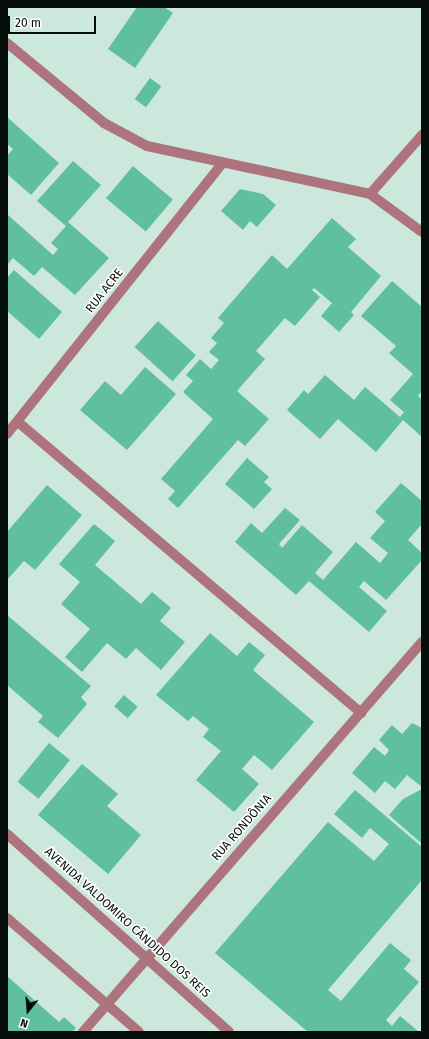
<!DOCTYPE html>
<meta charset="utf-8">
<style>
body{margin:0}
#map{position:relative;width:429px;height:1039px;overflow:hidden;background:#cce8dc;font-family:"Fira Sans",sans-serif}
div>[style]{position:absolute}
[style*='--x']{left:calc(var(--x)*1px);top:calc(var(--y)*1px);width:calc(var(--w)*1px);rotate:calc(var(--a)*1deg)}
.building>*{inset:0;background:#60bf9d;transform-origin:0 0}
.minor>*{height:10px;margin:-5px;padding:0 5px;transform-origin:5px;border-radius:5px;background:#ad747e}
span{translate:-50% -50%;white-space:nowrap;text-align:center;line-height:1.15;-webkit-text-stroke:3px #fff;paint-order:stroke}
.street-label{font-size:12px;color:#050e0a}
.frame{position:absolute;inset:0;border:8px solid #050e0a;pointer-events:none}
.north{position:absolute;left:8px;top:991px;width:40px;height:40px;-webkit-text-stroke:3px #fff;paint-order:stroke;rotate:197deg;font-size:11px;font-weight:700;line-height:16px;text-align:center;color:#050e0a}
.north::after{content:'';display:block;margin:auto;width:14px;height:18px;background:#050e0a;clip-path:polygon(50% 0,100% 100%,50% 72%,0 100%)}
.scale{position:absolute;left:8px;top:16px;width:88px;height:18px;box-sizing:border-box;border:2px solid #050e0a;border-top:0;padding-left:5px;font-size:12px;line-height:14px;white-space:nowrap;color:#050e0a;-webkit-text-stroke:3px #fff;paint-order:stroke}
</style>
<div id="map">
<div class="building">
<div style="clip-path:polygon(137px 7px,164px 7px,173px 13px,135px 68px,108px 49px)"></div>
<div style="left:150px;top:78px;width:14px;height:26px;rotate:36deg"></div>
<div style="clip-path:polygon(7px 117px,59px 163px,31px 195px,7px 174px,7px 156px,13px 149px,7px 144px)"></div>
<div style="clip-path:polygon(73px 161px,101px 185px,68px 222px,109px 258px,75px 295px,42px 267px,34px 276px,13px 258px,7px 265px,8px 215px,53px 255px,58px 249px,51px 243px,66px 226px,37px 201px)"></div>
<div style="left:133px;top:166px;width:52px;height:42px;rotate:40deg"></div>
<div style="clip-path:polygon(240px 189px,263px 194px,276px 205px,257px 227px,250px 221px,243px 230px,221px 211px)"></div>
<div style="clip-path:polygon(332px 218px,356px 239px,348px 247px,381px 276px,351px 312px,354px 315px,339px 332px,321px 316px,332px 303px,314px 288px,312px 290px,320px 297px,295px 326px,285px 318px,256px 351px,265px 359px,237px 391px,269px 419px,245px 446px,238px 440px,178px 508px,168px 499px,175px 491px,161px 479px,213px 419px,183px 392px,193px 381px,186px 375px,200px 359px,211px 369px,219px 360px,209px 352px,217px 343px,211px 338px,224px 323px,218px 318px,272px 255px,287px 269px)"></div>
<div style="clip-path:polygon(14px 270px,62px 312px,39px 339px,7px 311px,7px 278px)"></div>
<div style="clip-path:polygon(392px 281px,422px 307px,422px 391px,418px 396px,422px 399px,422px 437px,403px 420px,376px 452px,338px 419px,320px 439px,287px 410px,304px 390px,308px 394px,325px 375px,354px 400px,365px 387px,400px 417px,404px 412px,390px 400px,413px 374px,389px 353px,396px 346px,361px 316px)"></div>
<div style="left:158px;top:321px;width:51px;height:35px;rotate:42deg"></div>
<div style="clip-path:polygon(145px 367px,176px 394px,127px 450px,80px 410px,105px 381px,121px 395px)"></div>
<div style="clip-path:polygon(247px 458px,269px 477px,264px 482px,272px 489px,254px 509px,225px 484px)"></div>
<div style="clip-path:polygon(401px 483px,422px 501px,422px 524px,408px 540px,422px 553px,422px 560px,386px 600px,364px 581px,359px 587px,387px 611px,369px 632px,309px 581px,296px 595px,235px 542px,251px 523px,262px 533px,285px 508px,300px 520px,279px 544px,282px 548px,302px 525px,333px 552px,315px 573px,323px 580px,356px 542px,380px 563px,388px 553px,370px 538px,385px 521px,375px 512px)"></div>
<div style="clip-path:polygon(47px 485px,82px 515px,35px 570px,24px 561px,7px 580px,7px 532px)"></div>
<div style="clip-path:polygon(94px 524px,115px 541px,95px 565px,141px 604px,152px 592px,171px 608px,160px 621px,185px 642px,161px 670px,136px 648px,126px 659px,107px 643px,82px 672px,65px 657px,90px 629px,61px 604px,80px 582px,59px 564px)"></div>
<div style="clip-path:polygon(7px 615px,91px 686px,81px 697px,87px 704px,58px 738px,38px 722px,43px 716px,7px 685px)"></div>
<div style="clip-path:polygon(210px 633px,237px 656px,249px 642px,265px 655px,253px 670px,314px 722px,272px 770px,254px 755px,242px 769px,259px 784px,234px 812px,196px 780px,221px 751px,203px 737px,209px 729px,193px 716px,188px 721px,156px 695px)"></div>
<div style="left:124px;top:695px;width:18px;height:15px;rotate:41deg"></div>
<div style="clip-path:polygon(412px 723px,422px 728px,422px 787px,407px 775px,395px 789px,385px 781px,375px 793px,352px 773px,374px 747px,385px 756px,389px 750px,379px 740px,392px 725px,402px 734px)"></div>
<div style="left:49px;top:743px;width:27px;height:50px;rotate:39deg"></div>
<div style="clip-path:polygon(82px 764px,118px 794px,107px 806px,141px 835px,108px 874px,38px 815px)"></div>
<div style="clip-path:polygon(422px 789px,422px 844px,389px 815px,403px 799px)"></div>
<div style="clip-path:polygon(355px 790px,422px 847px,422px 880px,328px 990px,341px 1001px,390px 943px,411px 960px,404px 969px,419px 982px,386px 1020px,392px 1026px,400px 1016px,419px 1032px,308px 1032px,215px 953px,328px 822px,374px 861px,389px 844px,370px 828px,362px 838px,334px 814px)"></div>
<div style="clip-path:polygon(7px 976px,59px 1022px,64px 1017px,76px 1028px,72px 1032px,7px 1032px)"></div>
</div>
<div class="minor">
<div style="--x:7;--y:43;--w:126;--a:39.5"></div>
<div style="--x:104;--y:123;--w:49;--a:28.1"></div>
<div style="--x:147;--y:146;--w:228;--a:12.1"></div>
<div style="--x:370;--y:194;--w:64;--a:36.2"></div>
<div style="--x:370;--y:194;--w:79;--a:-48.6"></div>
<div style="--x:18;--y:422;--w:450;--a:40.3"></div>
<div style="--x:7;--y:434;--w:345;--a:-51.5"></div>
<div style="--x:7;--y:834;--w:297;--a:41.7"></div>
<div style="--x:7;--y:918;--w:174;--a:40.8"></div>
<div style="--x:83;--y:1032;--w:517;--a:-49"></div>
</div>
<div class="street-label">
<span style="left:105px;top:291px;rotate:-52deg">RUA ACRE</span>
<span style="left:242px;top:828px;rotate:-49deg">RUA RONDÔNIA</span>
<span style="left:127px;top:923px;rotate:42deg">AVENIDA VALDOMIRO CÂNDIDO DOS REIS</span>
</div>
<div class="frame"></div>
<div class="north">N</div>
<div class="scale">20 m</div>
</div>
